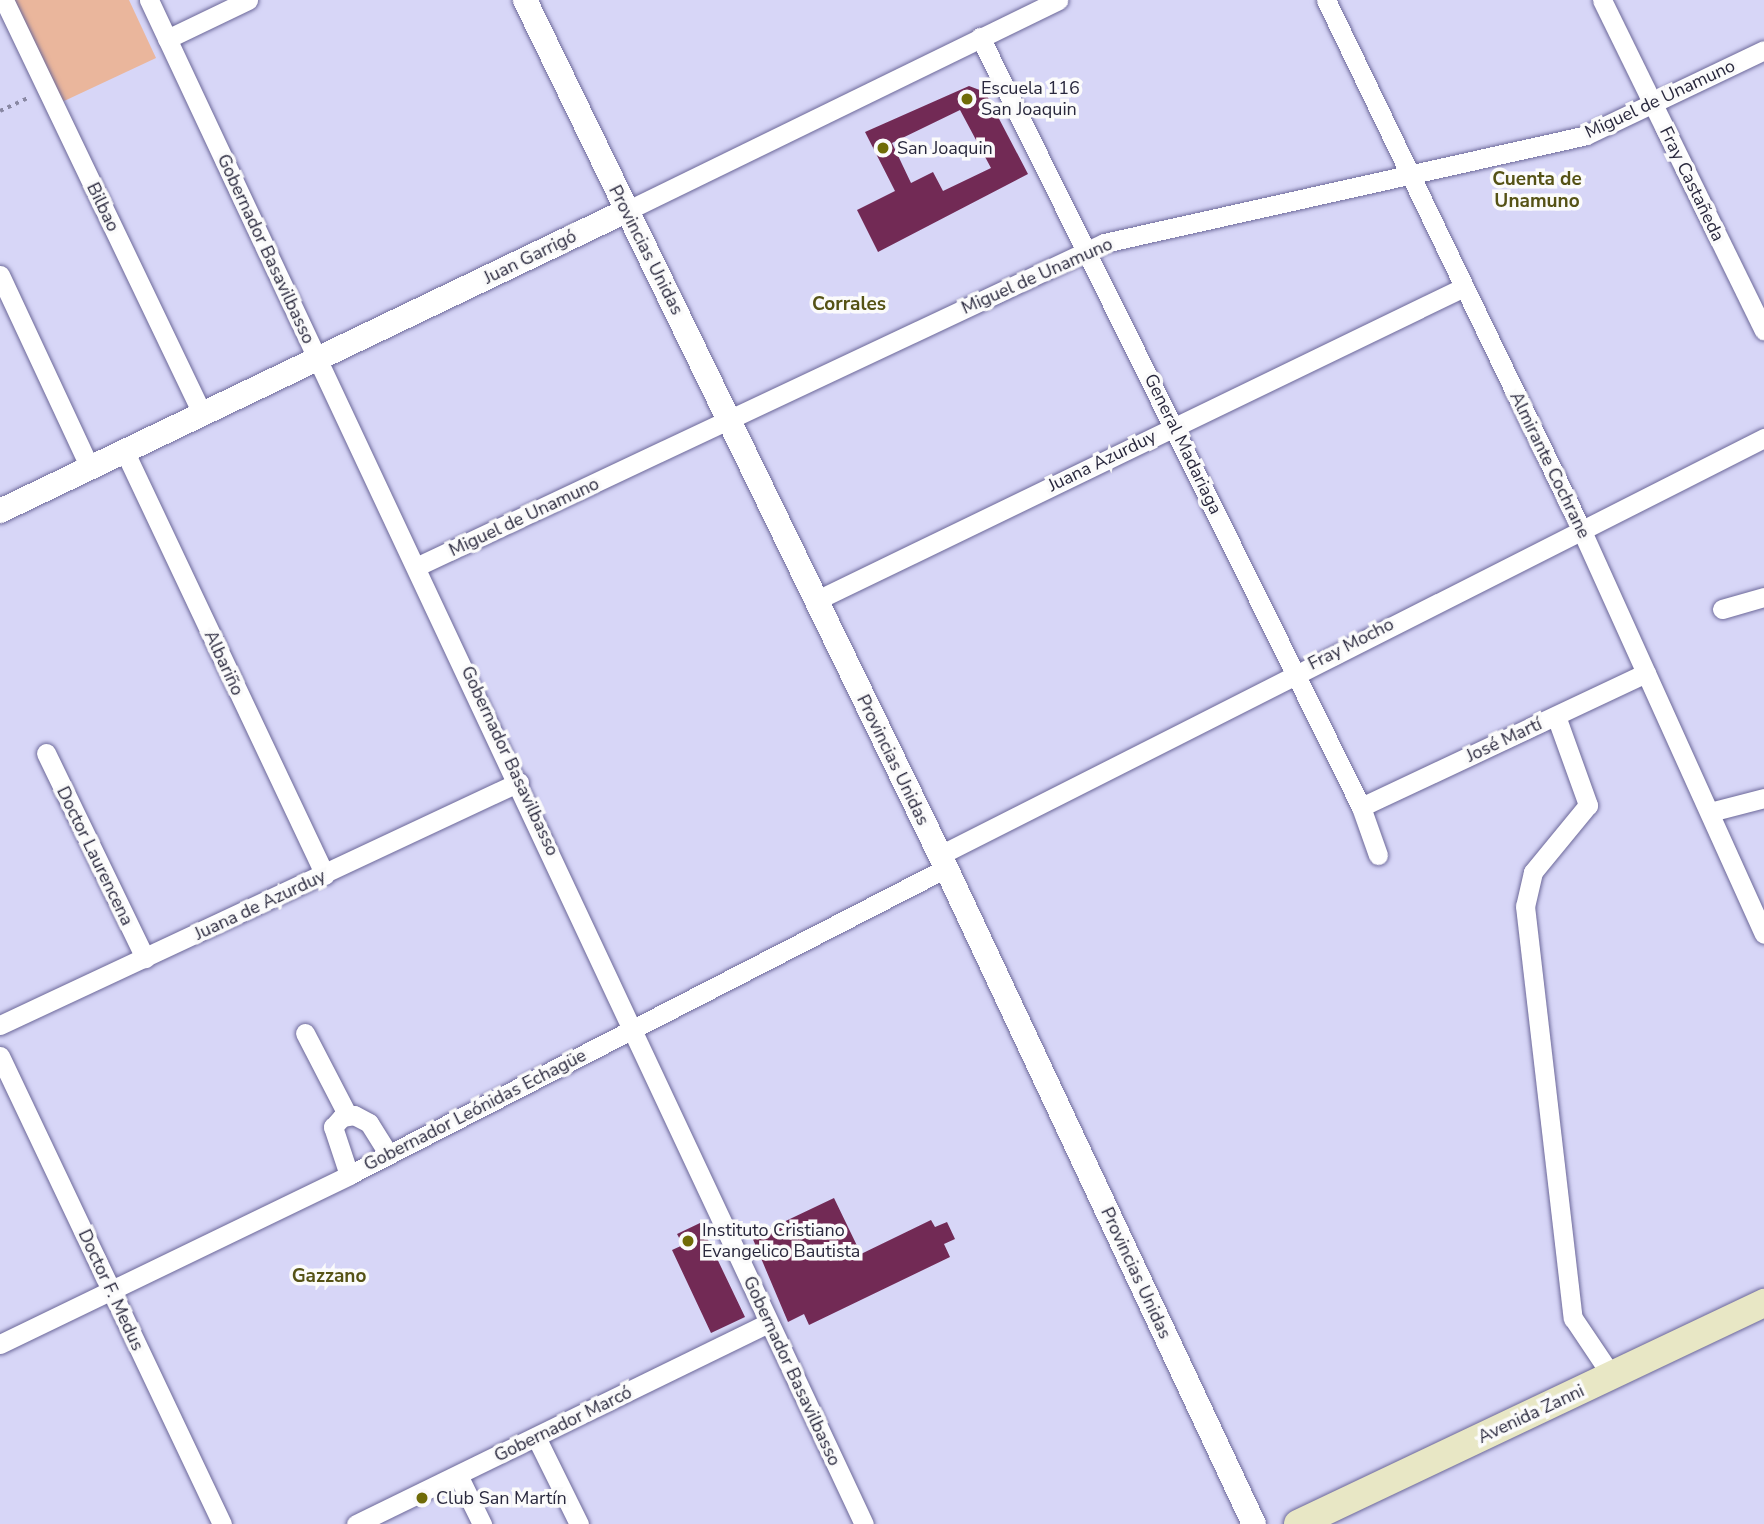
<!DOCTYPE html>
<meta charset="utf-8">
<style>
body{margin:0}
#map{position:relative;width:1764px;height:1524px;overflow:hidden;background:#d7d6f7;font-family:"Nunito Sans",sans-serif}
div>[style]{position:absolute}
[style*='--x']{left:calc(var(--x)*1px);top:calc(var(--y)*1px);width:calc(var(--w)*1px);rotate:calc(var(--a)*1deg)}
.green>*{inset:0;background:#eab69c}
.building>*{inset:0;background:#722a55}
.path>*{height:3.5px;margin-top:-1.75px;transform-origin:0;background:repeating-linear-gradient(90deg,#8988a3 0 3.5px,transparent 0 8.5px)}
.roads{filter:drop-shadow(0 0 2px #6c6899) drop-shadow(0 0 2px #6c6899)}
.minor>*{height:19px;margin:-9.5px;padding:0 9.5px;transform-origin:9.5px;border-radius:9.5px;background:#fff}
.tertiary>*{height:24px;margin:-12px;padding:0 12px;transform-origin:12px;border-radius:12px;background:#fff}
.secondary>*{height:28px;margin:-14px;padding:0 14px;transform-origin:14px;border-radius:14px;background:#e8e7c5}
.dots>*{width:19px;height:19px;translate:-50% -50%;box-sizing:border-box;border:4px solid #fbfbfb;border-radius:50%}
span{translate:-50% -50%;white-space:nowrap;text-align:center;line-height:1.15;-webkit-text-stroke:7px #fbfbfb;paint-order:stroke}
.poi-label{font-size:18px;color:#29283d}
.left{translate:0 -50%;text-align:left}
.street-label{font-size:18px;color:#29283d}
.neighbourhood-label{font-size:19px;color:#555215;font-weight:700}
</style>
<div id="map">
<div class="green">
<div style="clip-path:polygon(14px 0,129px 0,156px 58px,62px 102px)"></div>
</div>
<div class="building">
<div style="clip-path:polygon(evenodd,969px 86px,985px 92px,1028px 174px,878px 252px,857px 210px,895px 191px,865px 132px,969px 86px,960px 110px,991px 168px,943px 191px,933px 172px,911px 183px,892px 143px,960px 110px)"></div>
<div style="clip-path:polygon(834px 1198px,861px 1254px,931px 1220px,935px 1227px,947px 1222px,955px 1239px,944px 1244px,950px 1257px,809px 1325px,804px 1314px,788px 1322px,752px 1237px)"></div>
<div style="clip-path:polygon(700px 1223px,745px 1317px,711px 1333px,672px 1250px,683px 1245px,677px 1234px)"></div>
</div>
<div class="path">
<div style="--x:0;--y:111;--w:33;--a:-25"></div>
</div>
<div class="roads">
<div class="minor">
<div style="--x:4;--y:0;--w:458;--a:64.4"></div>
<div style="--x:149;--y:0;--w:1683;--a:64.87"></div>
<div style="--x:1326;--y:0;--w:587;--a:64.26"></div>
<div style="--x:1581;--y:529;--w:444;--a:65.7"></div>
<div style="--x:1602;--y:0;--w:368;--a:63.9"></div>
<div style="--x:980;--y:37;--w:859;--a:63.67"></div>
<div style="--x:1361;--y:807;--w:51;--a:70.5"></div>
<div style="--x:167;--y:39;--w:90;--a:-25.7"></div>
<div style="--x:626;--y:211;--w:481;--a:-26"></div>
<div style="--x:0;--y:275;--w:211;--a:65"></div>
<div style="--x:124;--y:450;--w:470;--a:64.7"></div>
<div style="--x:420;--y:565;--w:756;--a:-25.21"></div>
<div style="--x:1104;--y:243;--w:494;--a:-12.6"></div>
<div style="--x:1586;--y:135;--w:197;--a:-25.5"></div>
<div style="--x:815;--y:601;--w:721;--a:-25.82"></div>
<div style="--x:1722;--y:609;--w:44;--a:-15.9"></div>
<div style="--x:1556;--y:716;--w:95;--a:70.2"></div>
<div style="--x:1588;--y:805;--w:87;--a:129.4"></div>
<div style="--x:1533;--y:872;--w:35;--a:103"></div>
<div style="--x:1525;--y:906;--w:415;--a:83.4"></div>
<div style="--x:1573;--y:1318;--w:70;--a:56.1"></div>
<div style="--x:46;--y:753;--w:228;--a:64.2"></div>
<div style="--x:1361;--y:807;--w:315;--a:-25.2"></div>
<div style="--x:1710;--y:812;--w:56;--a:-14.5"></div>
<div style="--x:940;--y:855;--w:924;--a:-26.84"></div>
<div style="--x:0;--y:1025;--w:573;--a:-25.09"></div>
<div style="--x:305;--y:1033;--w:93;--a:62.6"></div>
<div style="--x:0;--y:1056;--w:518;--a:64.62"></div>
<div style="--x:349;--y:1175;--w:51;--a:-108.4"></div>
<div style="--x:333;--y:1127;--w:13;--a:-48"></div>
<div style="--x:342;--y:1117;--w:12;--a:-9"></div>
<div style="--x:354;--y:1115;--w:17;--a:28"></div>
<div style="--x:369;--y:1123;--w:36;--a:58"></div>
<div style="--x:0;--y:1344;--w:388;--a:-25.8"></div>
<div style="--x:349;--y:1175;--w:671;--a:-27.21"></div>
<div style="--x:536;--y:1437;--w:97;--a:63.7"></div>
<div style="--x:458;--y:1475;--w:55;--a:63.9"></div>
<div style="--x:356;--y:1524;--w:459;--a:-26"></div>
</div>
<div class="tertiary">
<div style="--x:525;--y:0;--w:950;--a:64.11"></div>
<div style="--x:940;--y:855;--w:739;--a:64.86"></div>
<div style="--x:0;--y:511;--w:694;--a:-25.61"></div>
</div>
<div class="secondary">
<div style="--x:1298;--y:1524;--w:516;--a:-25.37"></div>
</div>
</div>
<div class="dots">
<div style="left:967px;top:99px;background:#6f6b07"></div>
<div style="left:883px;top:148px;background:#6f6b07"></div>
<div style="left:688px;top:1241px;background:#6f6b07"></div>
<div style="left:422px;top:1498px;background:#6f6b07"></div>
</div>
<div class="poi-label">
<span class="left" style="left:981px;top:99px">Escuela 116<br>San Joaquin</span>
<span class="left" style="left:897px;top:148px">San Joaquin</span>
<span class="left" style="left:702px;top:1241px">Instituto Cristiano<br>Evangelico Bautista</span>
<span class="left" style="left:436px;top:1498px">Club San Martín</span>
</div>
<div class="street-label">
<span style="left:1660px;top:99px;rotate:-25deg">Miguel de Unamuno</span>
<span style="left:1692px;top:184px;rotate:64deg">Fray Castañeda</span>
<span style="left:103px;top:207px;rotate:64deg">Bilbao</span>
<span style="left:266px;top:249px;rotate:65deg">Gobernador Basavilbasso</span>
<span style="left:646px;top:250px;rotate:63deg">Provincias Unidas</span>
<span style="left:530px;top:257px;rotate:-26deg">Juan Garrigó</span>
<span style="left:1037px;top:276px;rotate:-24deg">Miguel de Unamuno</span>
<span style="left:1183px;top:444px;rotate:64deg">General Madariaga</span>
<span style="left:1102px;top:461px;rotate:-26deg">Juana Azurduy</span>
<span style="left:1550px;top:465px;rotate:64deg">Almirante Cochrane</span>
<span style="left:524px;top:517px;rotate:-25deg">Miguel de Unamuno</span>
<span style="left:1351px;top:644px;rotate:-27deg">Fray Mocho</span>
<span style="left:224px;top:663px;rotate:65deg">Albariño</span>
<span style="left:1504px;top:740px;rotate:-25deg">José Martí</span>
<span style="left:893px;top:760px;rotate:64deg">Provincias Unidas</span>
<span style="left:510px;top:761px;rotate:65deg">Gobernador Basavilbasso</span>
<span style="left:95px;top:856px;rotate:64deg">Doctor Laurencena</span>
<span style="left:260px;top:905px;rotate:-25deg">Juana de Azurduy</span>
<span style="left:475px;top:1110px;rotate:-27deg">Gobernador Leónidas Echagüe</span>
<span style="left:1136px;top:1273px;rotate:65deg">Provincias Unidas</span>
<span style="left:111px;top:1290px;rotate:65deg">Doctor F. Medus</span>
<span style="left:792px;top:1371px;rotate:65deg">Gobernador Basavilbasso</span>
<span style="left:1531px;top:1414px;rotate:-25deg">Avenida Zanni</span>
<span style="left:563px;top:1424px;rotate:-26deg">Gobernador Marcó</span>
</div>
<div class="neighbourhood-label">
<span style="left:1537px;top:191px">Cuenta de<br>Unamuno</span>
<span style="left:849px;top:305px">Corrales</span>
<span style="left:329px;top:1277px">Gazzano</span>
</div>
</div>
